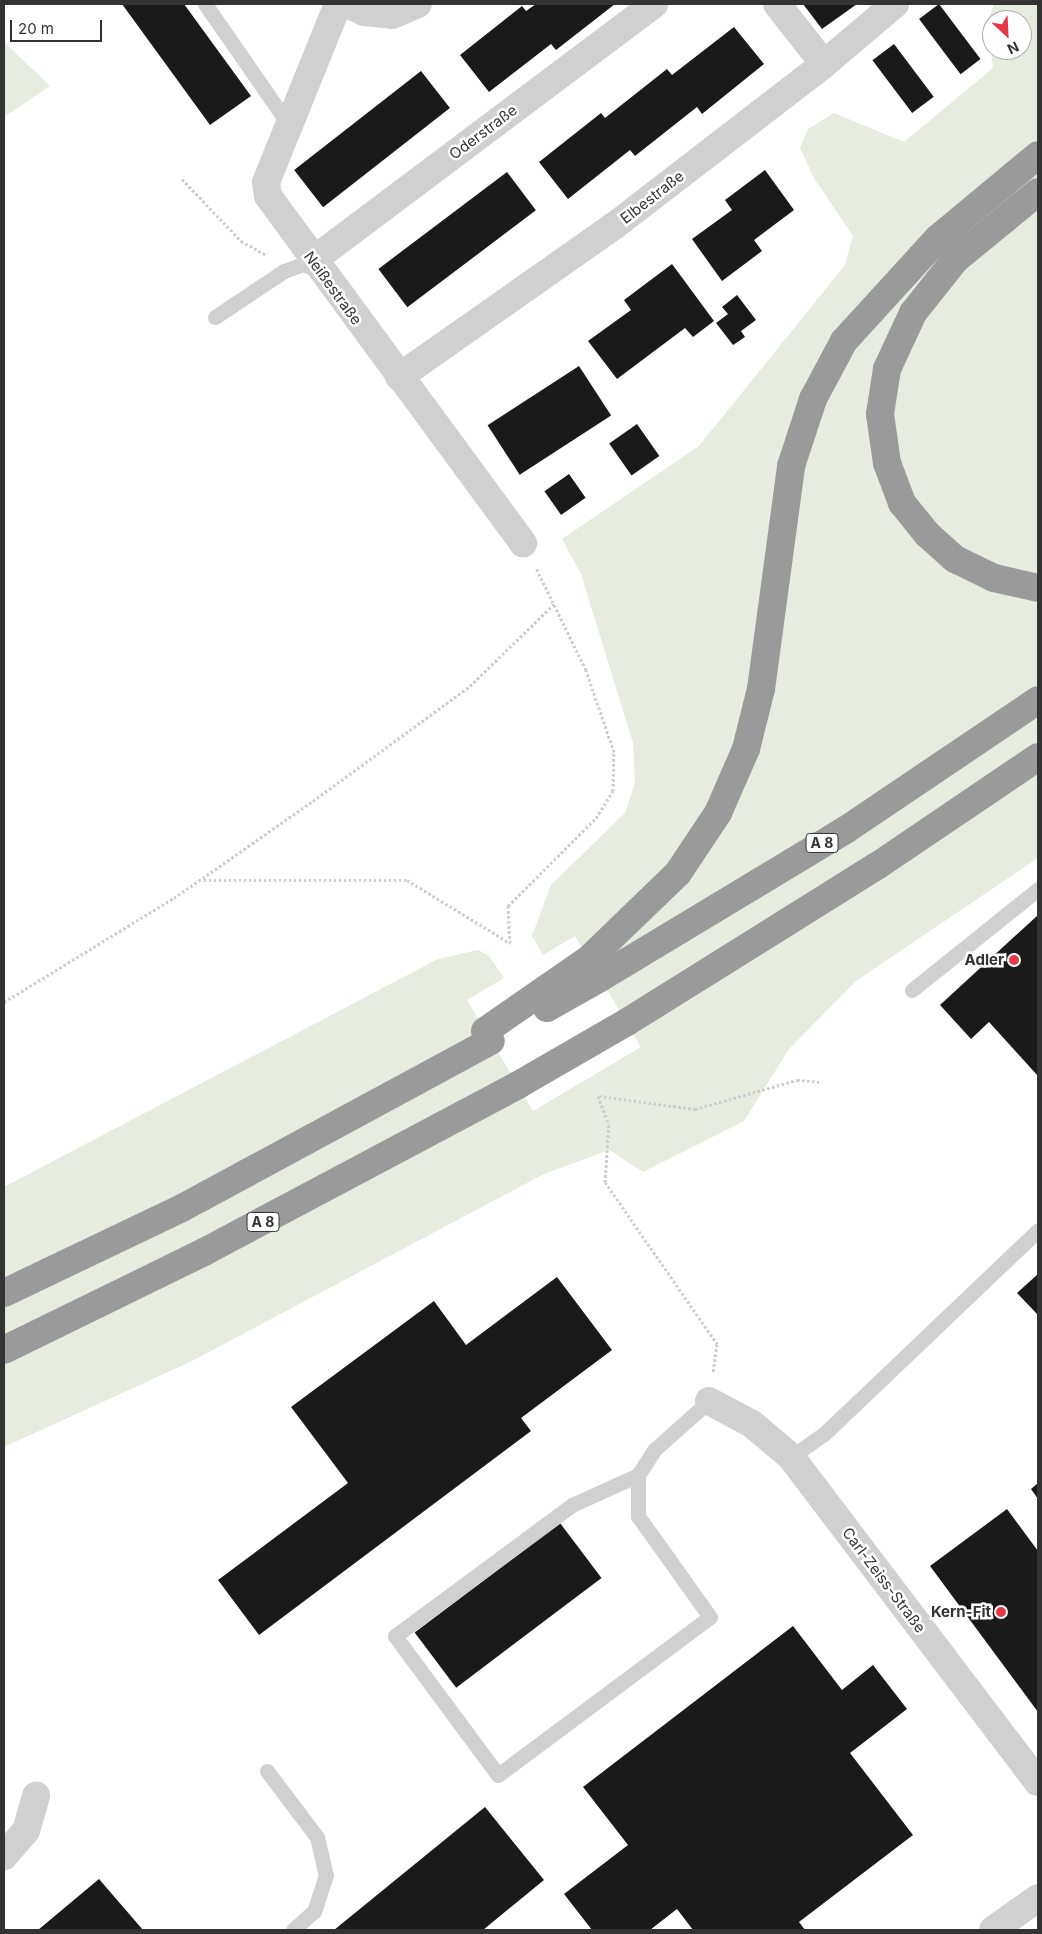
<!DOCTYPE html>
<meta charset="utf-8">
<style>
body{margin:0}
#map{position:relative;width:1042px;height:1934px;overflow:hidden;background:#fff;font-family:Inter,sans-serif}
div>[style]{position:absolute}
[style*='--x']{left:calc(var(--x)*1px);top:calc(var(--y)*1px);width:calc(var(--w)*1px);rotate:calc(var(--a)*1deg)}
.green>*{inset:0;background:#e6ecdf}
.building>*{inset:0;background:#1a1a1a;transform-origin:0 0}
.path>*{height:3px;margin-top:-1.5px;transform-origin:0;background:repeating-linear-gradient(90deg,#cdcdcd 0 2.5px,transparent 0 5px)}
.lane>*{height:15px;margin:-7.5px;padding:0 7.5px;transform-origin:7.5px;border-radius:7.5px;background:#d0d0d0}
.street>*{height:28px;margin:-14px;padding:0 14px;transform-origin:14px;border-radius:14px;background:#d0d0d0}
.highway>*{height:28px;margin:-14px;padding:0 14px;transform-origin:14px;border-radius:14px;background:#9a9a9a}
.highway-bridge>*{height:28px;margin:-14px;padding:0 14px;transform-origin:14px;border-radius:14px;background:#9a9a9a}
.dots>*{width:14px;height:14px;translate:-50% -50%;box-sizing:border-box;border:2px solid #fff;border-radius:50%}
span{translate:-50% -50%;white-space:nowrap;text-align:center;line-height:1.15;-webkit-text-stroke:5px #fff;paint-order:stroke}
.shield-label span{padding:1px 4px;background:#fff;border:1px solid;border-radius:4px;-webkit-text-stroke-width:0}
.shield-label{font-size:14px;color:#333;font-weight:700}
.street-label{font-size:15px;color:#333}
.poi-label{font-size:15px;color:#333;font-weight:700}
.right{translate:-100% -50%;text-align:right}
.frame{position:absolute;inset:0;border:5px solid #333;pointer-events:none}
.north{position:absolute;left:982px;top:10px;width:50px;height:50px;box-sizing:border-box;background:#fff;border:1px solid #adadad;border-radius:50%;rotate:155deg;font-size:14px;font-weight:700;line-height:20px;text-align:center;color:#333}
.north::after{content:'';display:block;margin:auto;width:18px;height:22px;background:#e63946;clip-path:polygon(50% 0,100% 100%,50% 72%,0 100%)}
.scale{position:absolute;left:10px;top:20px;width:92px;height:22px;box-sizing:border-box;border:2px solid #333;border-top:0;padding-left:6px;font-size:15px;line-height:18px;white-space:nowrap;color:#333;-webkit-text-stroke:4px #fff;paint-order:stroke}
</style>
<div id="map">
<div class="green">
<div style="clip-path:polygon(evenodd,994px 4px,1038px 4px,1038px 858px,856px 981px,789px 1049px,744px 1121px,643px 1172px,609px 1150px,544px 1174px,190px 1362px,4px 1447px,4px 1187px,438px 959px,478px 950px,489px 956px,504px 978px,467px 1000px,533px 1111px,641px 1047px,575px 936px,543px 955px,532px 936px,551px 885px,625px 813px,635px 783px,633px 743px,581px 574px,562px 539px,699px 446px,845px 265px,853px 236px,814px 178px,800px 148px,808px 129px,834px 113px,904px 142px,993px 68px,987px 23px,994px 4px,992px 20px,1022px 20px,1022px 50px,992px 50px,992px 20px)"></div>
<div style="clip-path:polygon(4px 42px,50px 86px,4px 117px)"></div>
</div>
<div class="building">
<div style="clip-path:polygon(122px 4px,184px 4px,251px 96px,210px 125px)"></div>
<div style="clip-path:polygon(536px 4px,615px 4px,556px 50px,551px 44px,489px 92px,460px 55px,522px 6px,526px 11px)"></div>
<div style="clip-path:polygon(803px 4px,857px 4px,822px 29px)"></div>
<div style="left:939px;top:4px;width:69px;height:25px;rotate:53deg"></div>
<div style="clip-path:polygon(734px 27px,764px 64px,702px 114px,697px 107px,635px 156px,630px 150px,568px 199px,539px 162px,601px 113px,605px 118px,667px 69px,672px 75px)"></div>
<div style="left:894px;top:44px;width:66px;height:27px;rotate:53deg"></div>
<div style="left:421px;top:71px;width:47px;height:161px;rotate:52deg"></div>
<div style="clip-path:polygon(765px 170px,794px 210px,754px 240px,762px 251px,722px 281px,692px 239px,732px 210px,725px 200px)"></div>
<div style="left:507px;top:172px;width:48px;height:161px;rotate:53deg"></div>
<div style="clip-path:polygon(672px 264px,714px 321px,693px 337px,685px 328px,617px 379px,588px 341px,631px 310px,624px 300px)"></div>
<div style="clip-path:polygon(737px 295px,756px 320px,741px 331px,745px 337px,733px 345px,716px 323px,728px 314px,722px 307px)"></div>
<div style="left:579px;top:366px;width:59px;height:109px;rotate:57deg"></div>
<div style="left:637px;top:424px;width:39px;height:34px;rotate:55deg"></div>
<div style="left:569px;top:474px;width:29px;height:30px;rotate:55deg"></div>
<div style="clip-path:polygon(1038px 915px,1038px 1076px,989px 1022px,971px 1039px,940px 1005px)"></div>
<div style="clip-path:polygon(1038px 1274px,1038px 1315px,1017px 1293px)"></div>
<div style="clip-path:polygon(557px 1277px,612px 1350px,521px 1418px,531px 1431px,259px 1635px,218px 1580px,348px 1483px,291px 1407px,434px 1301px,466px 1345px)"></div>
<div style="clip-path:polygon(1038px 1483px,1038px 1499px,1031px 1489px)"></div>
<div style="clip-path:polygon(1007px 1509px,1038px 1551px,1038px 1712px,930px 1566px)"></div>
<div style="left:560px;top:1523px;width:69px;height:182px;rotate:53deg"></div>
<div style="clip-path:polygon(793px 1626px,842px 1690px,873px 1665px,907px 1709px,850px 1753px,913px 1835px,799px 1922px,805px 1930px,693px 1930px,677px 1909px,650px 1930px,592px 1930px,564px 1894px,628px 1845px,583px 1787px)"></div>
<div style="clip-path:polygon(485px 1807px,544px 1880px,483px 1930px,334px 1930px)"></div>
<div style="clip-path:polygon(99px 1879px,143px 1930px,38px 1930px)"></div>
</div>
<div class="path">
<div style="--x:182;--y:179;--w:86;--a:46.4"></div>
<div style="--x:241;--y:241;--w:29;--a:29"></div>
<div style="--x:199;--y:880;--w:208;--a:0"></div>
<div style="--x:407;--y:880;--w:121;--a:31.5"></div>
<div style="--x:510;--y:943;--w:37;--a:-93"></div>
<div style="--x:508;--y:906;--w:124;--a:-45"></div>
<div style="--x:596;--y:818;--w:32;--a:-58"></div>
<div style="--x:613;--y:791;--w:39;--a:-89"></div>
<div style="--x:614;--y:752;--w:87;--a:-108.9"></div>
<div style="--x:586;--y:670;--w:114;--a:-116.1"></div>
<div style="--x:4;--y:1002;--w:199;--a:-31.5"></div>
<div style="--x:174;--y:898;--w:169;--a:-34.9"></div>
<div style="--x:313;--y:801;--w:195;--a:-36.2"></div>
<div style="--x:470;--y:686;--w:119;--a:-44.3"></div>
<div style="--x:598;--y:1096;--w:31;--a:69"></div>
<div style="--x:609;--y:1125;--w:57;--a:94"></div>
<div style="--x:605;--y:1182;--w:197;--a:55.3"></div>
<div style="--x:717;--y:1344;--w:29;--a:98"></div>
<div style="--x:599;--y:1096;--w:97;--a:7.7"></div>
<div style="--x:695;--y:1109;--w:106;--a:-15.9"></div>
<div style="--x:797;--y:1080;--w:24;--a:5"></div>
</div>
<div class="lane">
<div style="--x:205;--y:4;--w:147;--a:55.2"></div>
<div style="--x:215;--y:317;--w:83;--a:-33.7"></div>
<div style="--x:284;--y:271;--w:30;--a:-20"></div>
<div style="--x:912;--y:990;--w:161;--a:-38.7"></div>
<div style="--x:791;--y:1457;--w:42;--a:-35.2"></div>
<div style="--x:825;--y:1433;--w:294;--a:-43.6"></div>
<div style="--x:638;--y:1475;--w:72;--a:155.6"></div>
<div style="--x:572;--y:1505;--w:220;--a:143.5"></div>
<div style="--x:395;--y:1636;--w:173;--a:53.5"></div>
<div style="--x:498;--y:1775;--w:264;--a:-36.7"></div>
<div style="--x:710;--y:1617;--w:124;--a:-125.5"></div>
<div style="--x:638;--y:1516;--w:41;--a:-90"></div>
<div style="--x:638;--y:1475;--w:30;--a:-57"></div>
<div style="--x:654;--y:1450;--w:74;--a:-41.7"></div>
<div style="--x:267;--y:1771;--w:83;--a:52.9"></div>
<div style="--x:317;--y:1837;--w:39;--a:77"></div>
<div style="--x:326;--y:1875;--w:38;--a:108"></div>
<div style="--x:314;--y:1911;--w:28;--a:138"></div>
</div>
<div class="street">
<div style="--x:338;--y:4;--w:192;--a:112"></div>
<div style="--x:266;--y:182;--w:14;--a:82"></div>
<div style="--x:268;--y:196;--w:431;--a:53.7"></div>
<div style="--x:347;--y:4;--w:19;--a:25"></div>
<div style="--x:364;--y:12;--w:28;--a:6"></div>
<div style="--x:392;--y:15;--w:28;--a:-23"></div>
<div style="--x:777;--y:4;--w:76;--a:51.9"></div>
<div style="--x:312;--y:261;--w:428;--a:-36.9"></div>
<div style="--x:399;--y:377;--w:263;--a:-35.1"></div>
<div style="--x:614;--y:226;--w:265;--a:-37.6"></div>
<div style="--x:824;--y:64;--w:93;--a:-40.2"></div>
<div style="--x:709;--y:1401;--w:49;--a:28.1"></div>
<div style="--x:752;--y:1424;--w:51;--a:40.2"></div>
<div style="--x:791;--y:1457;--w:408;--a:52.8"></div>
<div style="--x:4;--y:1856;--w:33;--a:-49"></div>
<div style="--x:26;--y:1831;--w:37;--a:-74"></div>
<div style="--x:993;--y:1930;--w:55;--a:-35.4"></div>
</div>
<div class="highway">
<div style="--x:1038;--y:192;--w:107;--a:140.7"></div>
<div style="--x:955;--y:260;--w:68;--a:128.4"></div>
<div style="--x:913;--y:313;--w:62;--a:114.9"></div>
<div style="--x:887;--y:369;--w:46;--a:98.8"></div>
<div style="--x:880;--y:414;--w:49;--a:81.9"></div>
<div style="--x:887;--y:463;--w:43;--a:69.4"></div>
<div style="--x:902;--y:503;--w:40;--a:51"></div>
<div style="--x:927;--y:534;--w:38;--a:42"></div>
<div style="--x:955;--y:559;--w:43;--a:26"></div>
<div style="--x:994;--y:578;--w:45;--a:12.8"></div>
<div style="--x:589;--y:959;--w:124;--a:-44"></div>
<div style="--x:678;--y:873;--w:72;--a:-56.3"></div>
<div style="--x:718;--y:813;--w:70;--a:-66.4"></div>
<div style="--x:746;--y:749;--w:62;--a:-76"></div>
<div style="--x:761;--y:689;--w:225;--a:-82.3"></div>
<div style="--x:791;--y:466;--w:71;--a:-71.8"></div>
<div style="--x:813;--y:399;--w:66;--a:-61.9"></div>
<div style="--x:844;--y:341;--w:138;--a:-47.6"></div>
<div style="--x:937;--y:239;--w:131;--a:-39.7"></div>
<div style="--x:600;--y:978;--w:288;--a:-31.1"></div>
<div style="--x:847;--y:829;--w:230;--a:-34"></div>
<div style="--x:627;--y:1022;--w:295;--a:-32"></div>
<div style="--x:877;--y:866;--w:194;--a:-34.1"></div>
<div style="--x:4;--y:1293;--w:197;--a:-25.5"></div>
<div style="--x:182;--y:1208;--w:351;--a:-28.4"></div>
<div style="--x:4;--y:1350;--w:223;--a:-26.1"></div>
<div style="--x:204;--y:1252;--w:356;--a:-28"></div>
</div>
<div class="highway-bridge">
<div style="--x:547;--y:1008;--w:61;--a:-29.5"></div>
<div style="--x:485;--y:1031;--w:126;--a:-34.7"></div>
<div style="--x:518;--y:1085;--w:126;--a:-30"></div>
</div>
<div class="dots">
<div style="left:1014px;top:960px;background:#e63946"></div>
<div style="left:1001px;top:1612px;background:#e63946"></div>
</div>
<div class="shield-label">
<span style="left:822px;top:843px">A 8</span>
<span style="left:263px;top:1222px">A 8</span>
</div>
<div class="street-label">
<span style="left:483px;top:132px;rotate:-37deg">Oderstraße</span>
<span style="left:652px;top:197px;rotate:-38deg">Elbestraße</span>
<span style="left:333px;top:288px;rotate:54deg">Neißestraße</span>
<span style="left:884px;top:1580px;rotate:53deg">Carl-Zeiss-Straße</span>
</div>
<div class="poi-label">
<span class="right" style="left:1004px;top:960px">Adler</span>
<span class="right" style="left:991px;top:1612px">Kern-Fit</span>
</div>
<div class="frame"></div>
<div class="north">N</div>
<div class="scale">20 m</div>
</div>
